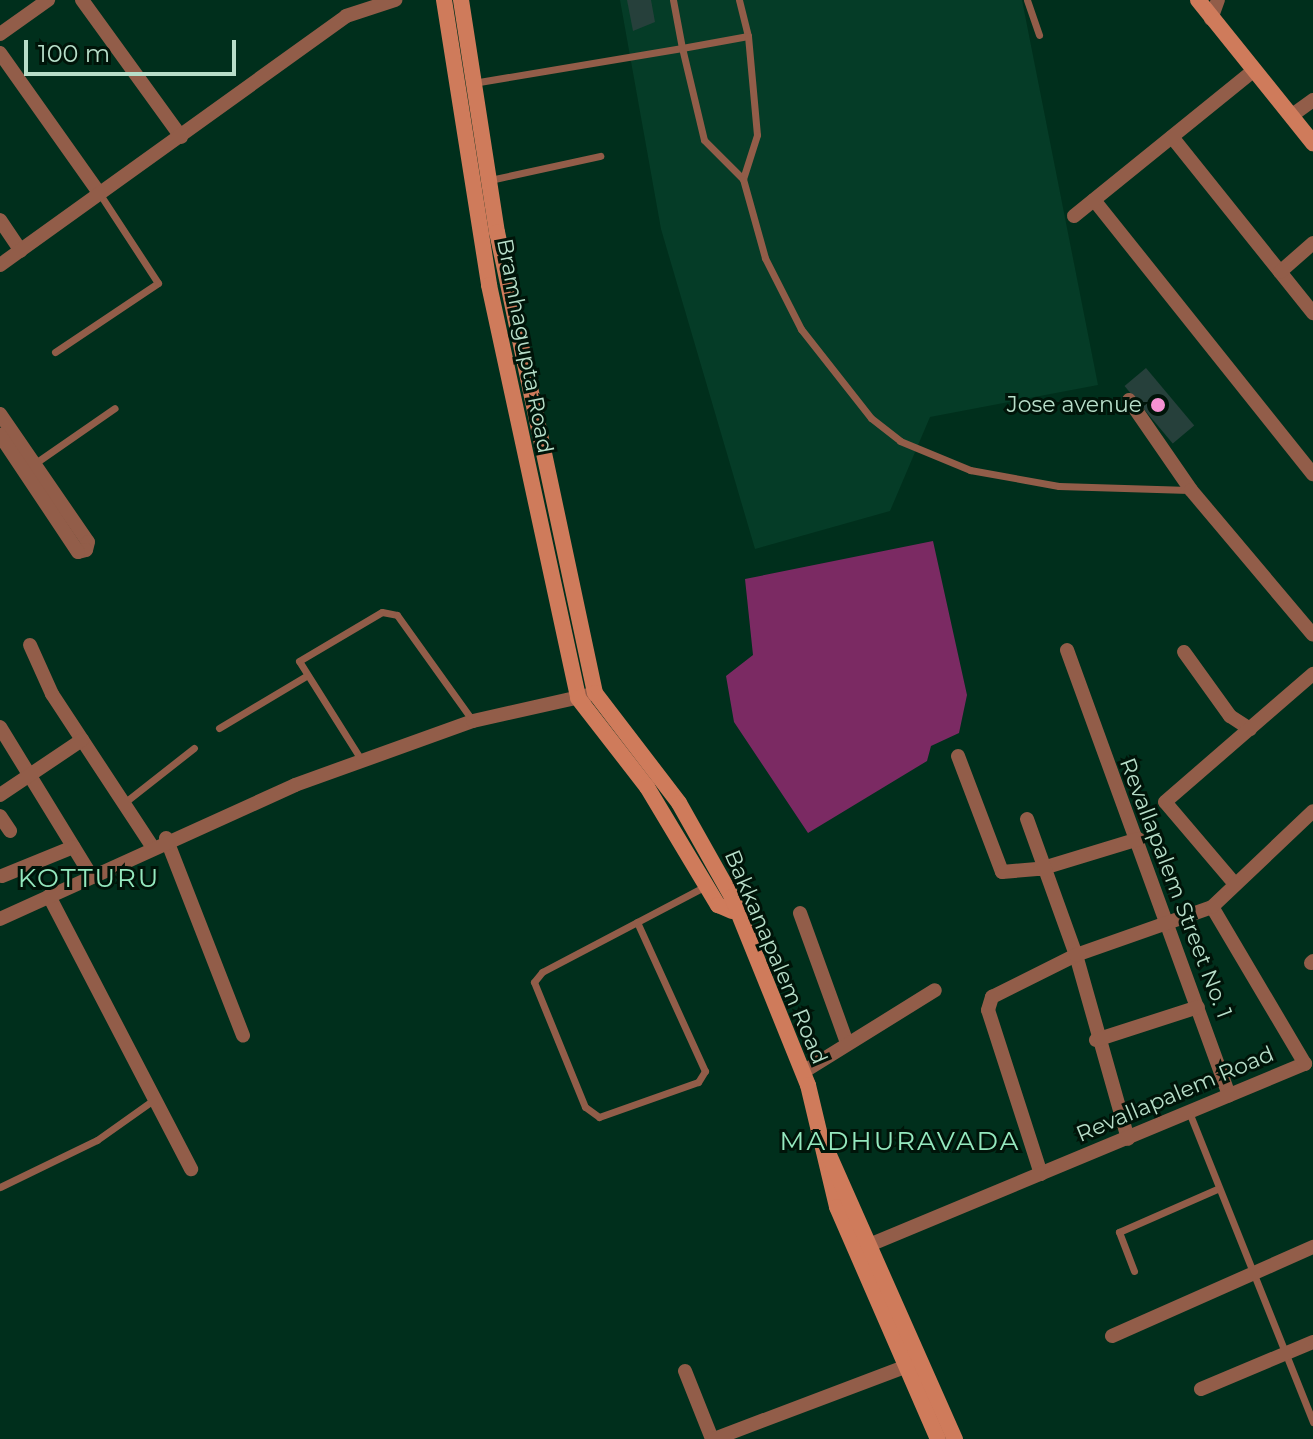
<!DOCTYPE html>
<style>
body{margin:0}
#map{position:relative;width:1313px;height:1439px;overflow:hidden;background:#002f1c;font-family:Montserrat,sans-serif}
div>[style]{position:absolute}
[style*='--x']{left:calc(var(--x)*1px);top:calc(var(--y)*1px);width:calc(var(--w)*1px);rotate:calc(var(--a)*1deg)}
.built>*{inset:0;background:#053c27}
.green>*{inset:0;background:#7b2a63}
.building>*{inset:0;background:#26403b;transform-origin:0 0}
.lane>*{height:7px;margin:-3.5px;padding:0 3.5px;transform-origin:3.5px;border-radius:3.5px;background:#925d49}
.street>*{height:14px;margin:-7px;padding:0 7px;transform-origin:7px;border-radius:7px;background:#925d49}
.secondary>*{height:16px;margin:-8px;padding:0 8px;transform-origin:8px;border-radius:8px;background:#cf7b5b}
.dots>*{width:22px;height:22px;translate:-50% -50%;box-sizing:border-box;border:4px solid #001409;border-radius:50%}
span{translate:-50% -50%;white-space:nowrap;text-align:center;line-height:1.15;-webkit-text-stroke:6px #001409;paint-order:stroke}
.street-label{font-size:22px;color:#b7dec9}
.poi-label{font-size:22px;color:#b7dec9}
.right{translate:-100% -50%;text-align:right}
.quarter-label{font-size:26px;color:#95e9bf;letter-spacing:2px}
.scale{position:absolute;left:24px;top:40px;width:212px;height:36px;box-sizing:border-box;border:4px solid #b7dec9;border-top:0;padding-left:10px;font-size:24px;line-height:28px;white-space:nowrap;color:#b7dec9;-webkit-text-stroke:6px #001409;paint-order:stroke}
</style>
<div id="map">
<div class="built">
<div style="clip-path:polygon(620px 0,1022px 0,1098px 385px,930px 417px,890px 511px,755px 549px,661px 229px)"></div>
</div>
<div class="green">
<div style="clip-path:polygon(933px 541px,967px 695px,959px 733px,931px 746px,927px 761px,808px 833px,734px 722px,726px 676px,753px 655px,745px 579px)"></div>
</div>
<div class="building">
<div style="clip-path:polygon(627px 0,651px 0,655px 22px,633px 31px)"></div>
<div style="left:1146px;top:368px;width:75px;height:28px;rotate:50deg"></div>
</div>
<div class="lane">
<div style="--x:739;--y:0;--w:37;--a:76"></div>
<div style="--x:1027;--y:0;--w:37;--a:71"></div>
<div style="--x:473;--y:83;--w:212;--a:-9.5"></div>
<div style="--x:682;--y:48;--w:49;--a:-100.6"></div>
<div style="--x:743;--y:179;--w:55;--a:-135"></div>
<div style="--x:704;--y:140;--w:95;--a:-103.4"></div>
<div style="--x:682;--y:48;--w:67;--a:-10.3"></div>
<div style="--x:748;--y:36;--w:99;--a:84.8"></div>
<div style="--x:757;--y:135;--w:46;--a:107.7"></div>
<div style="--x:743;--y:179;--w:82;--a:74.4"></div>
<div style="--x:765;--y:258;--w:80;--a:63.1"></div>
<div style="--x:801;--y:329;--w:113;--a:51.8"></div>
<div style="--x:871;--y:418;--w:37;--a:38"></div>
<div style="--x:900;--y:441;--w:76;--a:22.5"></div>
<div style="--x:970;--y:470;--w:90;--a:10.2"></div>
<div style="--x:1059;--y:486;--w:130;--a:1.8"></div>
<div style="--x:490;--y:180;--w:113;--a:-12.3"></div>
<div style="--x:55;--y:352;--w:124;--a:-33.8"></div>
<div style="--x:158;--y:283;--w:108;--a:-123.2"></div>
<div style="--x:34;--y:464;--w:98;--a:-34.7"></div>
<div style="--x:219;--y:728;--w:101;--a:-30.9"></div>
<div style="--x:362;--y:761;--w:118;--a:-122.2"></div>
<div style="--x:299;--y:661;--w:96;--a:-30.6"></div>
<div style="--x:382;--y:612;--w:15;--a:11"></div>
<div style="--x:397;--y:615;--w:130;--a:54.4"></div>
<div style="--x:124;--y:803;--w:89;--a:-38.2"></div>
<div style="--x:637;--y:922;--w:164;--a:65.5"></div>
<div style="--x:705;--y:1071;--w:13;--a:122"></div>
<div style="--x:698;--y:1082;--w:105;--a:160.5"></div>
<div style="--x:599;--y:1117;--w:17;--a:-144"></div>
<div style="--x:585;--y:1107;--w:135;--a:-112.2"></div>
<div style="--x:534;--y:982;--w:13;--a:-51"></div>
<div style="--x:542;--y:972;--w:183;--a:-27.7"></div>
<div style="--x:1189;--y:1112;--w:334;--a:68.2"></div>
<div style="--x:0;--y:1187;--w:108;--a:-25.9"></div>
<div style="--x:97;--y:1140;--w:71;--a:-35.3"></div>
<div style="--x:1134;--y:1271;--w:42;--a:-111"></div>
<div style="--x:1119;--y:1232;--w:109;--a:-23.7"></div>
</div>
<div class="street">
<div style="--x:82;--y:0;--w:169;--a:54.1"></div>
<div style="--x:1211;--y:19;--w:20;--a:-70"></div>
<div style="--x:0;--y:34;--w:59;--a:-35.3"></div>
<div style="--x:0;--y:53;--w:171;--a:54.7"></div>
<div style="--x:1291;--y:116;--w:27;--a:-36"></div>
<div style="--x:1172;--y:137;--w:226;--a:51.3"></div>
<div style="--x:1094;--y:200;--w:351;--a:51.4"></div>
<div style="--x:1074;--y:216;--w:230;--a:-39"></div>
<div style="--x:0;--y:220;--w:37;--a:56"></div>
<div style="--x:0;--y:265;--w:426;--a:-35.7"></div>
<div style="--x:346;--y:16;--w:52;--a:-18.1"></div>
<div style="--x:1280;--y:272;--w:44;--a:-41.3"></div>
<div style="--x:1129;--y:400;--w:109;--a:55.4"></div>
<div style="--x:1191;--y:490;--w:189;--a:49.9"></div>
<div style="--x:0;--y:414;--w:155;--a:55.5"></div>
<div style="--x:88;--y:542;--w:8;--a:104"></div>
<div style="--x:86;--y:550;--w:8;--a:166"></div>
<div style="--x:78;--y:552;--w:141;--a:-123.7"></div>
<div style="--x:30;--y:645;--w:54;--a:65.8"></div>
<div style="--x:52;--y:694;--w:181;--a:56.7"></div>
<div style="--x:1067;--y:650;--w:474;--a:70"></div>
<div style="--x:1184;--y:652;--w:79;--a:54.3"></div>
<div style="--x:1230;--y:716;--w:24;--a:33"></div>
<div style="--x:0;--y:727;--w:172;--a:58.5"></div>
<div style="--x:958;--y:756;--w:124;--a:69.2"></div>
<div style="--x:1002;--y:872;--w:38;--a:-5"></div>
<div style="--x:1040;--y:869;--w:103;--a:-16.9"></div>
<div style="--x:0;--y:795;--w:99;--a:-33.9"></div>
<div style="--x:0;--y:816;--w:18;--a:56"></div>
<div style="--x:1027;--y:819;--w:145;--a:70.2"></div>
<div style="--x:1076;--y:955;--w:191;--a:74.2"></div>
<div style="--x:166;--y:838;--w:212;--a:68.7"></div>
<div style="--x:2;--y:876;--w:77;--a:-22.2"></div>
<div style="--x:1234;--y:883;--w:106;--a:-130.4"></div>
<div style="--x:1165;--y:802;--w:196;--a:-40.9"></div>
<div style="--x:49;--y:896;--w:308;--a:62.5"></div>
<div style="--x:800;--y:913;--w:138;--a:70.1"></div>
<div style="--x:0;--y:919;--w:324;--a:-24.4"></div>
<div style="--x:295;--y:785;--w:189;--a:-19.8"></div>
<div style="--x:473;--y:721;--w:118;--a:-12.7"></div>
<div style="--x:1311;--y:963;--w:3;--a:-45"></div>
<div style="--x:1096;--y:1040;--w:107;--a:-17.9"></div>
<div style="--x:803;--y:1072;--w:155;--a:-31.8"></div>
<div style="--x:1041;--y:1174;--w:172;--a:-107.9"></div>
<div style="--x:988;--y:1010;--w:14;--a:-73"></div>
<div style="--x:992;--y:997;--w:94;--a:-26.6"></div>
<div style="--x:1076;--y:955;--w:144;--a:-19.4"></div>
<div style="--x:862;--y:1248;--w:480;--a:-22.6"></div>
<div style="--x:1305;--y:1064;--w:182;--a:-120.6"></div>
<div style="--x:1212;--y:907;--w:139;--a:-43.5"></div>
<div style="--x:1112;--y:1336;--w:220;--a:-23.9"></div>
<div style="--x:685;--y:1371;--w:73;--a:68.3"></div>
<div style="--x:1201;--y:1389;--w:121;--a:-22.8"></div>
<div style="--x:714;--y:1439;--w:204;--a:-20.7"></div>
</div>
<div class="secondary">
<div style="--x:444;--y:0;--w:289;--a:81"></div>
<div style="--x:489;--y:285;--w:422;--a:77.8"></div>
<div style="--x:578;--y:698;--w:113;--a:52.2"></div>
<div style="--x:647;--y:787;--w:138;--a:59"></div>
<div style="--x:718;--y:905;--w:15;--a:23"></div>
<div style="--x:461;--y:0;--w:235;--a:81.2"></div>
<div style="--x:497;--y:232;--w:471;--a:78"></div>
<div style="--x:595;--y:693;--w:138;--a:52.6"></div>
<div style="--x:679;--y:803;--w:108;--a:60.6"></div>
<div style="--x:732;--y:897;--w:203;--a:68"></div>
<div style="--x:808;--y:1085;--w:125;--a:76.6"></div>
<div style="--x:837;--y:1207;--w:253;--a:66.5"></div>
<div style="--x:1198;--y:0;--w:184;--a:51.2"></div>
<div style="--x:825;--y:1146;--w:321;--a:66.1"></div>
</div>
<div class="dots">
<div style="left:1158px;top:405px;background:#f591d2"></div>
</div>
<div class="street-label">
<span style="left:525px;top:346px;rotate:79deg">Bramhagupta Road</span>
<span style="left:1176px;top:888px;rotate:69deg">Revallapalem Street No. 1</span>
<span style="left:776px;top:957px;rotate:67deg">Bakkanapalem Road</span>
<span style="left:1175px;top:1094px;rotate:-23deg">Revallapalem Road</span>
</div>
<div class="poi-label">
<span class="right" style="left:1142px;top:405px">Jose avenue</span>
</div>
<div class="quarter-label">
<span style="left:89px;top:879px">KOTTURU</span>
<span style="left:900px;top:1142px">MADHURAVADA</span>
</div>
<div class="scale">100 m</div>
</div>
